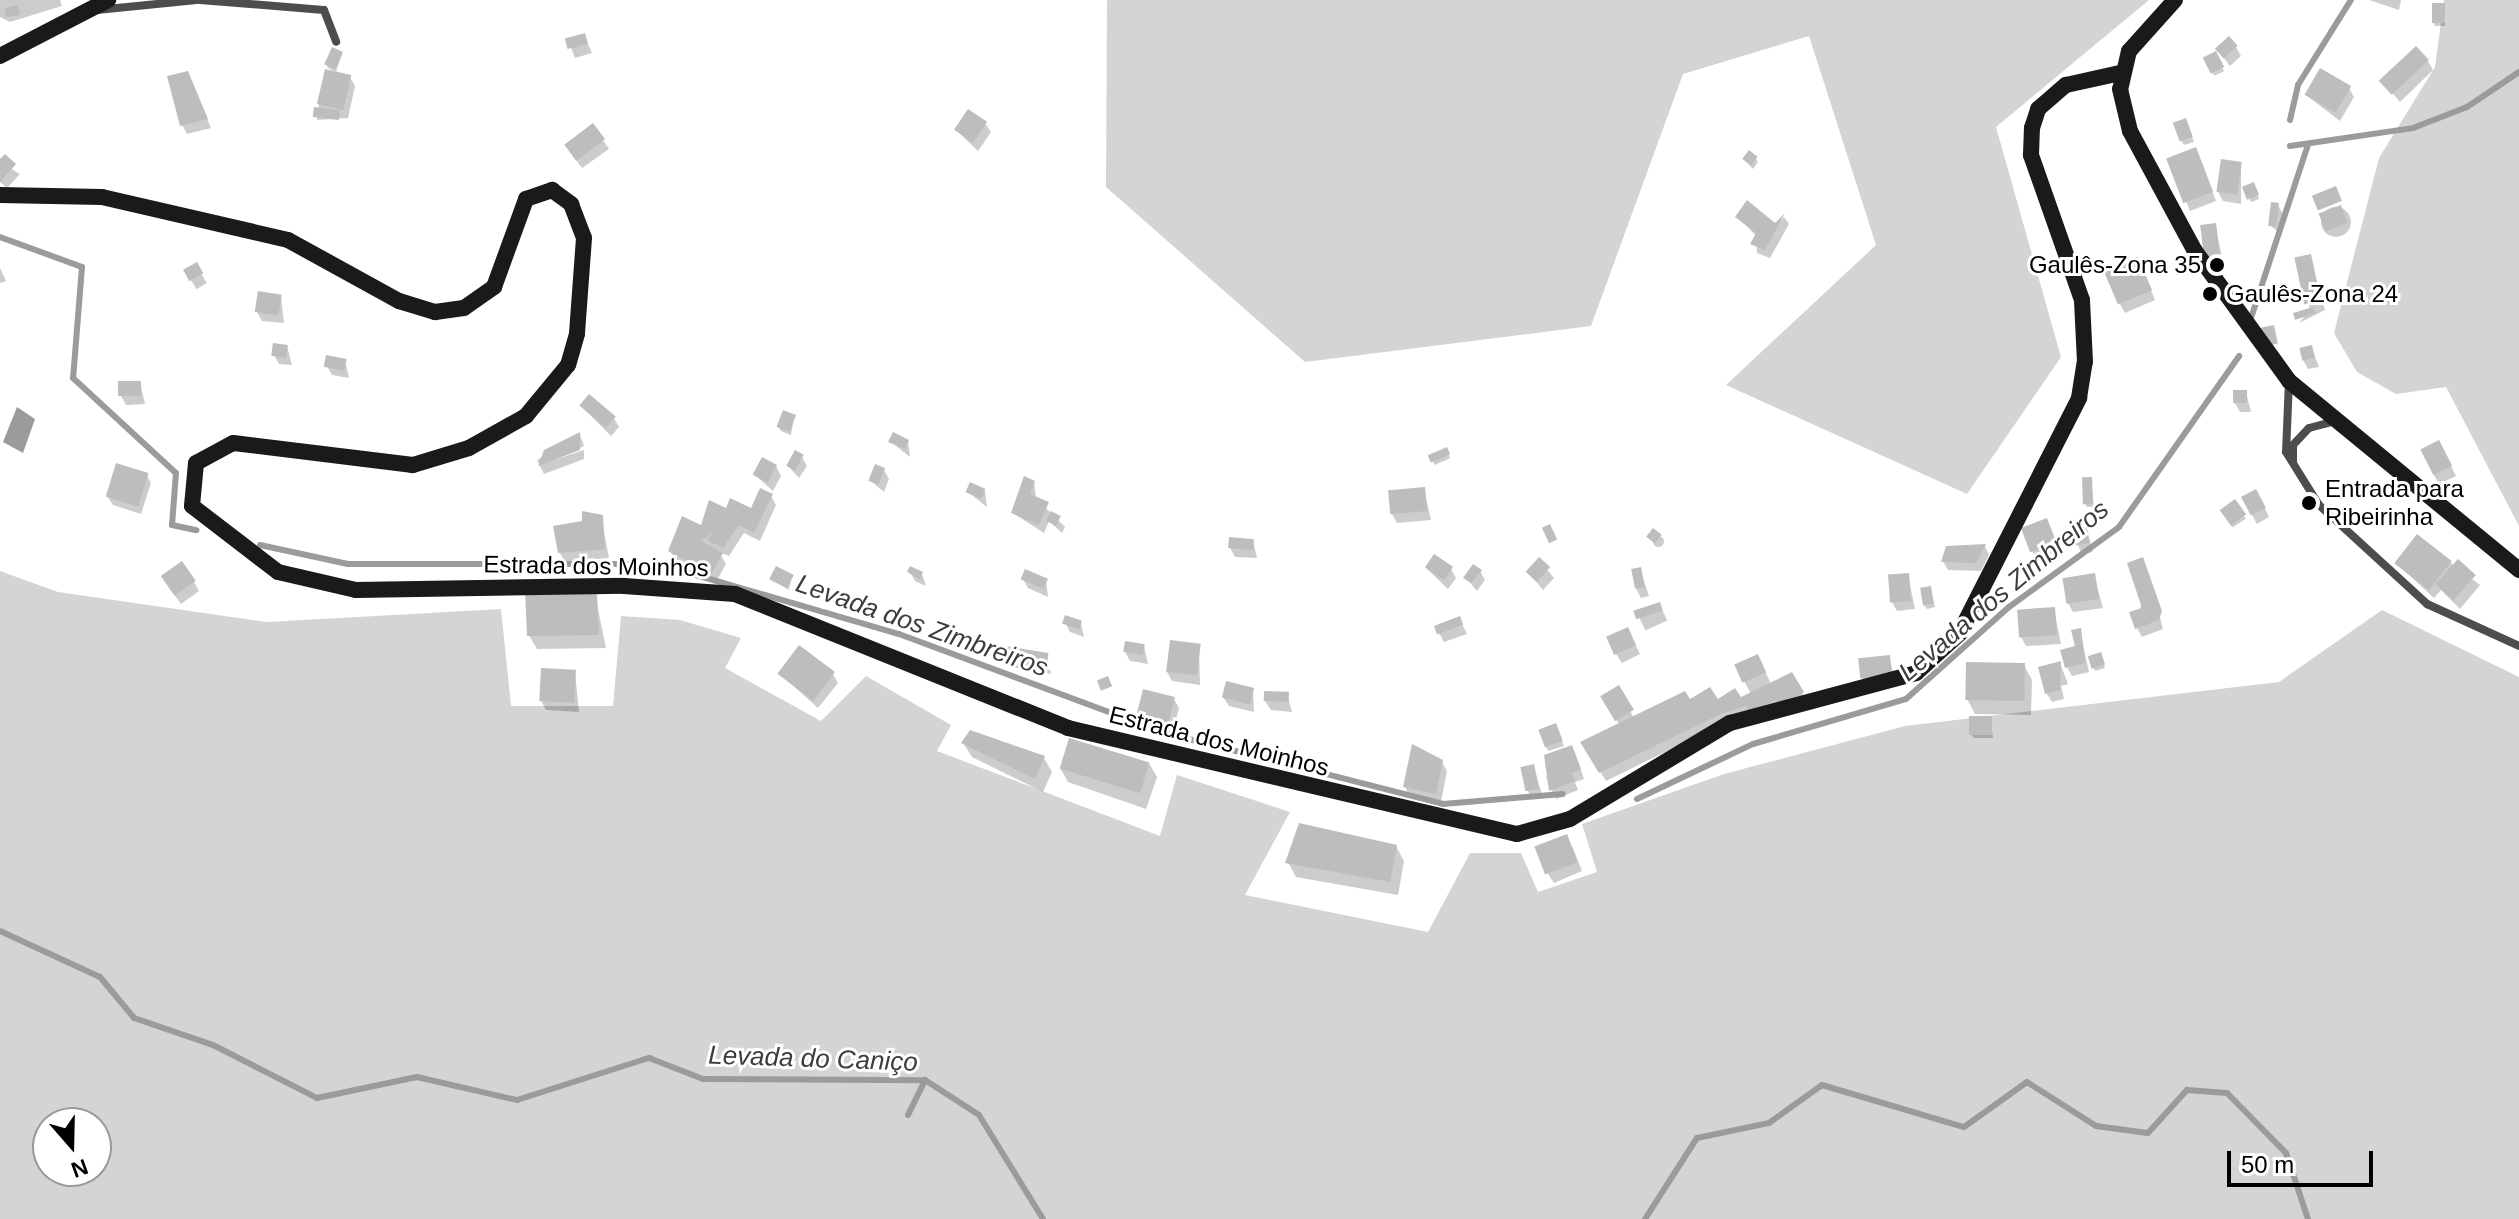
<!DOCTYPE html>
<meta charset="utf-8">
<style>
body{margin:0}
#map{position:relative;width:2519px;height:1219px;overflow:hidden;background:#fff;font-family:Helvetica,sans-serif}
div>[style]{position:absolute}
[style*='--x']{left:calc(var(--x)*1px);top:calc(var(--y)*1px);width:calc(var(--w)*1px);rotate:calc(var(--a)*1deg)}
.green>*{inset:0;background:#d4d4d4}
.water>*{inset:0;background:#9b9b9b}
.shadow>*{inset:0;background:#0003;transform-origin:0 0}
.round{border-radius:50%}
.stream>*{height:6px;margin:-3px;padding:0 3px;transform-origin:3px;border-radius:3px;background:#9b9b9b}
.building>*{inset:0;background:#bdbdbd;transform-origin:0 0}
.street>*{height:8px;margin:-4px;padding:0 4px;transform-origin:4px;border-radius:4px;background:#4d4d4d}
.secondary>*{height:16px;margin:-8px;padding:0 8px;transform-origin:8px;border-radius:8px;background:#1a1a1a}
.dots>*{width:22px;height:22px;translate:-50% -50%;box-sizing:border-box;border:4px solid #fff;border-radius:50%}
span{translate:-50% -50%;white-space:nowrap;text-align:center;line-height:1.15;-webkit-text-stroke:6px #fff;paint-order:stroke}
.poi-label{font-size:24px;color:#000}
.right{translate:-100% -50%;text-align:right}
.left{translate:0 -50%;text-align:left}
.street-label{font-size:24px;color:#000}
.water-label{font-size:26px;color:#3c3c3c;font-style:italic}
.north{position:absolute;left:32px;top:1107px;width:80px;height:80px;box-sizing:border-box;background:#fff;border:2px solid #999;border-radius:50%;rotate:160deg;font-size:22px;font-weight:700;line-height:32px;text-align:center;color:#000}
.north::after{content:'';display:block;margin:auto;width:28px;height:36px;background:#000;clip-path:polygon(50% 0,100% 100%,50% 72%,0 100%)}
.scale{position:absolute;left:2227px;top:1151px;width:146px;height:36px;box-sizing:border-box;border:4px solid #000;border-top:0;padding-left:10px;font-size:24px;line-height:28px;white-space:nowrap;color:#000;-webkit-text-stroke:6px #fff;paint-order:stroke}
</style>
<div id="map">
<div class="green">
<div style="clip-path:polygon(1107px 0,2149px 0,1996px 127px,2061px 357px,1967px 494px,1726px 385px,1876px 245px,1809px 36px,1683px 74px,1591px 326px,1305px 362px,1106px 187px)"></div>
<div style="clip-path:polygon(2444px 0,2519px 0,2519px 526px,2446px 387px,2396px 394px,2357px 372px,2334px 333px,2379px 158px,2435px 67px)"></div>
<div style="clip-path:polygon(evenodd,0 571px,58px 592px,267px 622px,501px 609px,511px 706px,613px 706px,621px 616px,680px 620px,741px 638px,725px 668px,821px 721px,866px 676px,951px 725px,937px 751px,1160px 836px,1177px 775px,1290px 812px,1245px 895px,1428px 932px,1470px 853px,1521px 853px,1538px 892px,1597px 872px,1582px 824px,1724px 774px,1905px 726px,2279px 682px,2382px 610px,2519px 677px,2519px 1219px,0 1219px,0 571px,48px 1123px,96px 1123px,96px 1171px,48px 1171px,48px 1123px)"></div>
</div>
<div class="water">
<div style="clip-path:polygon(17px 407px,35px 419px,23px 453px,3px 442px)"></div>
</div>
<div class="shadow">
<div style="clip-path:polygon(0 0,60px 0,62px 6px,10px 22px,0 17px)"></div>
<div style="clip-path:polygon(2369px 0,2401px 0,2399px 10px)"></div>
<div style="clip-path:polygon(2444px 5px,2445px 26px,2435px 26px,2433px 22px)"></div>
<div style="clip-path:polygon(584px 35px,592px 53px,575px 58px,568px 40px)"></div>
<div style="clip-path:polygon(2236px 47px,2241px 56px,2230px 66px,2217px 49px)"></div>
<div style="clip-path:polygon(342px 54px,336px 72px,328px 68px,326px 64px)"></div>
<div style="left:2216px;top:54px;width:19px;height:11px;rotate:65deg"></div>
<div style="clip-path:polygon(2428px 61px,2433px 70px,2400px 102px,2383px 82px)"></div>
<div style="clip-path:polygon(350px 77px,355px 86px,348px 118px,317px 120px,319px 104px)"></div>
<div style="clip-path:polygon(192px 82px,211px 128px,187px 134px,182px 125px)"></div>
<div style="clip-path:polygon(2349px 88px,2354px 97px,2340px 121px,2306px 95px)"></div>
<div style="clip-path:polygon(985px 123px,991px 132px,978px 151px,956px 130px)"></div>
<div style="clip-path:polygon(2187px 124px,2194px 142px,2184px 145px,2182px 142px)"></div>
<div style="clip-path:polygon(603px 140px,609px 149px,582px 168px,572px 155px)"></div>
<div style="clip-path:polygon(1744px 159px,1756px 159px,1758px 162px,1753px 169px)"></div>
<div style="clip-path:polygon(2200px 159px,2216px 201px,2190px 211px,2169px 160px)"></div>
<div style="clip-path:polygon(0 162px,20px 174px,7px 188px,0 182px)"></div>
<div style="clip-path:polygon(2241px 164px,2241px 204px,2223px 201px,2218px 192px)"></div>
<div style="clip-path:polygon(2255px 188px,2259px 199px,2251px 202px,2249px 198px)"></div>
<div style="clip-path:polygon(2278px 205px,2283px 214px,2281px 235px,2271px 226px)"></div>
<div class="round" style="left:2321px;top:207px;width:30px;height:30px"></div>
<div style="clip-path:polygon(1738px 217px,1776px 226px,1784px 217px,1789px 224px,1770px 258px,1757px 253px,1756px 236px)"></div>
<div style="left:2215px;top:226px;width:41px;height:13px;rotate:77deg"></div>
<div style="clip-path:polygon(2310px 257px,2325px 310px,2299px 323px,2310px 310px,2297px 259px)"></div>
<div style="left:196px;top:265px;width:21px;height:12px;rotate:59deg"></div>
<div style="clip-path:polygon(0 268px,6px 281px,0 283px)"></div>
<div style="clip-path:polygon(2142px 268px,2155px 300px,2125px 313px,2120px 304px)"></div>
<div style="clip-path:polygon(281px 297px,284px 323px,262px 321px,257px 312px)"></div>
<div style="clip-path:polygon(287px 346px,292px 365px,279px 364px,274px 355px)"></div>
<div style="clip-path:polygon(2311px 347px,2319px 367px,2308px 369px,2303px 360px)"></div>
<div style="clip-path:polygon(345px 360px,349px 378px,332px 375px,327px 366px)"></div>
<div style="clip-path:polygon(140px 383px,145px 404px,126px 405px,121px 396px)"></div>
<div style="clip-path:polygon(2246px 392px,2251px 412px,2240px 412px,2235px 403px)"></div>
<div style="clip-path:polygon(581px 406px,614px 418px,619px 427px,611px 436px)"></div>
<div style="clip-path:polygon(794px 417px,791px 435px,781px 431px,778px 427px)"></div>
<div style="clip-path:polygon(580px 435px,584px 446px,554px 460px,584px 450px,584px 459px,544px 474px,537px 460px)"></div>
<div style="clip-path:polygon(908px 441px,910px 457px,891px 442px)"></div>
<div style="left:1446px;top:449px;width:10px;height:17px;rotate:66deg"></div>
<div style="clip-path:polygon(2444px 452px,2456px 476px,2439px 484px,2434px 475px)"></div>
<div style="clip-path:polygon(802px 457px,807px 466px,799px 478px,787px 465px)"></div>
<div style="clip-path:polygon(776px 466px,781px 476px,773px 491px,755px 475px)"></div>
<div style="clip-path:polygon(884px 470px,889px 479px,884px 492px,871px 481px)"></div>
<div style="clip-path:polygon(146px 474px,151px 483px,141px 514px,113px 505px,107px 496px)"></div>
<div style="clip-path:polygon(2091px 479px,2094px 507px,2087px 507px,2085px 504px)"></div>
<div style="clip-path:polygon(1034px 482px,1036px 498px,1065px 527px,1062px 533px,1049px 521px,1044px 533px,1013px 513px)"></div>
<div style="clip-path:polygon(1424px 489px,1431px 520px,1397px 523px,1392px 514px)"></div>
<div style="clip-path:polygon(985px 491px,987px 507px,968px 492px)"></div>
<div style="clip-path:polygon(771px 496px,776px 505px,760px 541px,744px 533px,729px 556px,719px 552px,726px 564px,716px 582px,676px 560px,670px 551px,727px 511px,752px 510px)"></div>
<div style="clip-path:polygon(2261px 500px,2269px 517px,2257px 524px,2252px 515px)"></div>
<div style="left:2235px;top:502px;width:20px;height:16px;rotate:57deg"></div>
<div style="clip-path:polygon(601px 517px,609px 558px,565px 562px,560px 553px)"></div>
<div style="left:2085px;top:526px;width:27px;height:12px;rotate:73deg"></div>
<div style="clip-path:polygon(2051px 529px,2059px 551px,2037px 560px,2032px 551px)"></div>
<div class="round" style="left:1652.5px;top:535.5px;width:11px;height:11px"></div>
<div style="clip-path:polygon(1253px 541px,1257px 558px,1235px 557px,1230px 548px)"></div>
<div style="clip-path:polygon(1985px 546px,1989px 555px,1981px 571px,1948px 570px,1943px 561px)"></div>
<div style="clip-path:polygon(1539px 560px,1554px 578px,1543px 590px,1528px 572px)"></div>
<div style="clip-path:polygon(2450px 562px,2480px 585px,2460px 609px,2441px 590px,2434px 598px,2396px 563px)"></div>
<div style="clip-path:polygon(1426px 568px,1451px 569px,1456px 578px,1448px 589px)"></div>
<div style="clip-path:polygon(2147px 568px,2163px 629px,2142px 637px,2137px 628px)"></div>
<div style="clip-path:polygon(1640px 569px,1649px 596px,1641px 598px,1636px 589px)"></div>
<div style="clip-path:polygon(1480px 571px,1485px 580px,1477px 591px,1466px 578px)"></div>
<div style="clip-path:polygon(910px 572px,922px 574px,926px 586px,915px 581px)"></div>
<div style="clip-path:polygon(1908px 575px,1915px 609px,1897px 611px,1892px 602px)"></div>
<div style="clip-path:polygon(792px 576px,789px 590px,772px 579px)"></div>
<div style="clip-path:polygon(2094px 576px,2103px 608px,2073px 612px,2068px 603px)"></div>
<div style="clip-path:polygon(1023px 579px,1046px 580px,1048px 597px,1028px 588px)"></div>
<div style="clip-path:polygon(194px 582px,199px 591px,181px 604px,168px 586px)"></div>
<div style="clip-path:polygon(1930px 588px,1935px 607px,1927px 609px,1924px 605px)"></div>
<div style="clip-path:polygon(595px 595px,606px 648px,537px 649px,529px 635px)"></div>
<div style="left:1660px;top:605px;width:17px;height:24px;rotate:65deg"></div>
<div style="clip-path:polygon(2054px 609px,2061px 644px,2026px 646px,2021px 637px)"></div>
<div style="clip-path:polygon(1459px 618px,1467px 634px,1444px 642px,1439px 633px)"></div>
<div style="clip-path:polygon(1065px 623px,1081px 623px,1084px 637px,1070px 632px)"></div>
<div style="clip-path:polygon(2080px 630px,2089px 672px,2072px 676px,2067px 667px)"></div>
<div style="clip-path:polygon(1632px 638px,1640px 654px,1622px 663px,1616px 654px)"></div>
<div style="clip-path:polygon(1144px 646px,1148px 664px,1130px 661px,1125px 652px)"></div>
<div style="clip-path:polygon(1199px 646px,1200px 685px,1172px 681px,1167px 672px)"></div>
<div style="clip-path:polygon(1047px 655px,1051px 674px,1010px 667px,1005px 657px)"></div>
<div style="clip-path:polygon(1889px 657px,1896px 684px,1867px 686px,1861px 677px)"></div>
<div style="clip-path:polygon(2102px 658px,2105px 668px,2095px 671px,2093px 667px)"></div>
<div style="clip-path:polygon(2060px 663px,2068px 684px,2061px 686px,2064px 699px,2052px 702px,2047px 694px)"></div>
<div style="clip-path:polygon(1762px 665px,1771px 684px,1791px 674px,1807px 701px,1726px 722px,1606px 781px,1583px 743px,1620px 726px,1603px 696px,1618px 688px,1634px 718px,1689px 702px,1740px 700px,1751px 694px,1736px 666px)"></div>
<div style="clip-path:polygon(2024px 665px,2032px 680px,2031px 715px,1975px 714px,1967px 699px)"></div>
<div style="clip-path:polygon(575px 672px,579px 712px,546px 710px,541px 701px)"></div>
<div style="clip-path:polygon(779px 673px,833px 674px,838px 683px,818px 708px)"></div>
<div style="clip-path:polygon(1253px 690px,1254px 712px,1229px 706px,1223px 697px)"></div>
<div style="clip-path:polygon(1287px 694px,1292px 712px,1271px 710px,1265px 701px)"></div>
<div style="clip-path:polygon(1174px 699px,1179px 708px,1172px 735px,1142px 727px,1137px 718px)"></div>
<div style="clip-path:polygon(1990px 718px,1993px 738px,1974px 738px,1971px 734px)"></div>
<div style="clip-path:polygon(1558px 730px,1564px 746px,1548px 751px,1540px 731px)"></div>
<div style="clip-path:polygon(963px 743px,1044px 758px,1052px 772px,1043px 792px,972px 757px)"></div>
<div style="clip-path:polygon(1576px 756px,1584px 779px,1575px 782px,1578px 790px,1556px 799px,1546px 777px)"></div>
<div style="clip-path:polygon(1442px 762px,1447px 771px,1441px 802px,1410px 796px,1405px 787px)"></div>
<div style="clip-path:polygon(1149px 763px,1157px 777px,1146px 809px,1068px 782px,1060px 768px)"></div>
<div style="clip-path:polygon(1533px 766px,1543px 797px,1533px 799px,1527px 790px)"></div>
<div style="clip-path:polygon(1396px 846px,1404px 861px,1398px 895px,1296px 877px,1288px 862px)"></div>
<div style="clip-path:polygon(1572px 846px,1582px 871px,1554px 883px,1548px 874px)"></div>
</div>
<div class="stream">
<div style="--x:2290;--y:120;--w:36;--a:-77"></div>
<div style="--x:2298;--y:85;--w:100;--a:-58.1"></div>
<div style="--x:2290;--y:146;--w:124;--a:-8.3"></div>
<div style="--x:2413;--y:128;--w:58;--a:-21.3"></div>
<div style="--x:2467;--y:107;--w:63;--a:-33.9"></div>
<div style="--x:0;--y:237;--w:87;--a:20.1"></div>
<div style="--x:82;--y:267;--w:111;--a:94.6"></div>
<div style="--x:73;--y:378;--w:140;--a:42.7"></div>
<div style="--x:176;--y:473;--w:52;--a:94.4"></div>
<div style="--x:172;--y:525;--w:25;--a:12"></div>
<div style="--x:2251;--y:318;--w:182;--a:-71.8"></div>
<div style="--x:260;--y:545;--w:90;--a:12.2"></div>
<div style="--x:348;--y:564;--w:310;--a:0"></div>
<div style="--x:658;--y:564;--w:251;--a:16.2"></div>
<div style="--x:899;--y:634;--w:284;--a:20.4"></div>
<div style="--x:1165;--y:733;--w:287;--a:14.3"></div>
<div style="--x:1443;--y:804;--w:120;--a:-4.8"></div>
<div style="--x:1637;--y:799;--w:128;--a:-25.4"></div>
<div style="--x:1753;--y:744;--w:159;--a:-16.4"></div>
<div style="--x:1906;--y:699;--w:138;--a:-41.8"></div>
<div style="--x:2009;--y:607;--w:136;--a:-36"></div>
<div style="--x:2119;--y:527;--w:209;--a:-54.9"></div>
<div style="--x:0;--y:931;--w:110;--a:24.7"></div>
<div style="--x:100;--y:977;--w:53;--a:50.3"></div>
<div style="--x:134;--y:1018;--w:83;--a:18.9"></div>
<div style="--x:213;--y:1045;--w:117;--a:27"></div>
<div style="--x:317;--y:1098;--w:102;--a:-11.9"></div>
<div style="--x:417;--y:1077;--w:103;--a:13"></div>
<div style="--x:517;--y:1100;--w:139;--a:-17.7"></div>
<div style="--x:649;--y:1058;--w:58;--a:21.3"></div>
<div style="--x:703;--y:1079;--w:222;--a:0.3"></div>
<div style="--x:925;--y:1080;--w:64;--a:32.9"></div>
<div style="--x:979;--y:1115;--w:122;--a:58.4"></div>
<div style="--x:908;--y:1115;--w:39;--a:-64"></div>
<div style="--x:1645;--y:1219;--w:96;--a:-57.3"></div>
<div style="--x:1697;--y:1138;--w:74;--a:-11.8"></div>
<div style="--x:1769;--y:1123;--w:65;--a:-35.6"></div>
<div style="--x:1822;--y:1085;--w:148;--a:16.5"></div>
<div style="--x:1964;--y:1127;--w:77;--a:-35.5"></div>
<div style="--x:2027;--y:1082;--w:82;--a:32.5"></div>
<div style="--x:2096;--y:1126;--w:52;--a:7.7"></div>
<div style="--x:2148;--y:1133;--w:58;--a:-47.8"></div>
<div style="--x:2187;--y:1090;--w:40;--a:4.3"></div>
<div style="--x:2227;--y:1093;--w:84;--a:45.5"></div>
<div style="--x:2286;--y:1153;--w:70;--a:71.6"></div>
</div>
<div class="building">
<div style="left:2432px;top:3px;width:13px;height:20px"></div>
<div style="left:18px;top:5px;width:10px;height:14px;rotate:79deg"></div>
<div style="left:585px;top:33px;width:11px;height:21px;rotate:75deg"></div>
<div style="left:2229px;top:36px;width:13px;height:19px;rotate:48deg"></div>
<div style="left:2416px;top:46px;width:19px;height:51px;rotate:47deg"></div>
<div style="left:332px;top:47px;width:12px;height:19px;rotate:24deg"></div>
<div style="left:2216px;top:51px;width:18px;height:15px;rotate:63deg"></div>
<div style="left:2320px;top:68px;width:36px;height:31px;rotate:30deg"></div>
<div style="left:325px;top:69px;width:27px;height:36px;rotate:13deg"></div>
<div style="clip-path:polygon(188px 71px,208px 119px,180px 126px,167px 76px)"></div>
<div style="left:314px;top:107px;width:26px;height:10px;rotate:7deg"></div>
<div style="left:968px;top:109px;width:23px;height:25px;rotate:34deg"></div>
<div style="left:2186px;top:118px;width:20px;height:14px;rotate:70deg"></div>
<div style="left:593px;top:123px;width:20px;height:36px;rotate:53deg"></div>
<div style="left:2196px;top:147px;width:48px;height:32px;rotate:69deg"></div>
<div style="left:1749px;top:150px;width:11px;height:11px;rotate:38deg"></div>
<div style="clip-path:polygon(5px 154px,16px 164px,0 182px,0 159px)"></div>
<div style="left:2221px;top:159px;width:21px;height:33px;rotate:8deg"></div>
<div style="left:2254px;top:182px;width:14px;height:13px;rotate:69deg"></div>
<div style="left:2336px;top:186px;width:16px;height:26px;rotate:68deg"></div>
<div style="clip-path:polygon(1747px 200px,1775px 223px,1785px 213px,1765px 250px,1750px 244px,1756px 233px,1735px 217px)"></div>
<div style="left:2271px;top:202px;width:8px;height:24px;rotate:7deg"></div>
<div style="left:2341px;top:205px;width:19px;height:24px;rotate:69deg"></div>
<div style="left:2216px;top:223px;width:34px;height:16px;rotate:83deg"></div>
<div style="left:2311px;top:254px;width:48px;height:17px;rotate:78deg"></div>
<div style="left:2138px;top:257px;width:36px;height:37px;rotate:67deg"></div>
<div style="left:197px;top:262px;width:13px;height:16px;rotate:61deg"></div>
<div style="left:258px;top:291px;width:24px;height:21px;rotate:9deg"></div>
<div style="clip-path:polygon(2313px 307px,2316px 313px,2295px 320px,2293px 313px)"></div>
<div style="left:2274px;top:325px;width:19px;height:15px;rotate:78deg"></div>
<div style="left:273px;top:343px;width:15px;height:13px;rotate:8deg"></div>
<div style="left:2312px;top:345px;width:13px;height:13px;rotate:77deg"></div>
<div style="left:326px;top:355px;width:21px;height:12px;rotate:11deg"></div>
<div style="left:141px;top:381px;width:15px;height:23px;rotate:90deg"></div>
<div style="left:2233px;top:390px;width:14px;height:13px"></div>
<div style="left:589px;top:394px;width:35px;height:15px;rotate:40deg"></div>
<div style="left:783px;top:410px;width:14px;height:18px;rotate:21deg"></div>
<div style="clip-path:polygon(580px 432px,580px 450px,538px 466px,544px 450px)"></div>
<div style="clip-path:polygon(893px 432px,909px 440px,905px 449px,888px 442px)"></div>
<div style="left:2439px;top:440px;width:29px;height:21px;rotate:63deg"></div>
<div style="left:1447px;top:447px;width:8px;height:21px;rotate:67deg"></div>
<div style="left:795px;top:450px;width:10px;height:18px;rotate:29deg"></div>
<div style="left:762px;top:457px;width:17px;height:20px;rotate:28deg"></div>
<div style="left:116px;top:463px;width:34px;height:35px;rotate:17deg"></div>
<div style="left:875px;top:464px;width:11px;height:18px;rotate:22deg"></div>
<div style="clip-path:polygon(1024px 476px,1035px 481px,1030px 494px,1049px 502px,1039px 525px,1011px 513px)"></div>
<div style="left:2092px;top:477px;width:27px;height:10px;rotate:88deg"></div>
<div style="left:970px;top:482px;width:17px;height:11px;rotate:24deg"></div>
<div style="left:1425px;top:487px;width:24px;height:37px;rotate:85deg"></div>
<div style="clip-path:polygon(760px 488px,773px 494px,754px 533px,739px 525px,723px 548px,707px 540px,714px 532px,701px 541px,723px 553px,711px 574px,668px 551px,682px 516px,701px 525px,709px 500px,726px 508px,730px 498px,751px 508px)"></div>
<div style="left:2256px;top:489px;width:21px;height:17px;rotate:62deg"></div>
<div style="left:2235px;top:499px;width:19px;height:19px;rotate:54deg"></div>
<div style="clip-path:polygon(582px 511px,603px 515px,605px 549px,558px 553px,553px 526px,582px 521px)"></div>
<div style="left:1051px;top:511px;width:11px;height:11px;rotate:27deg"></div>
<div style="left:2047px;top:518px;width:26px;height:28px;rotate:69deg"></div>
<div style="left:1550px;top:524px;width:17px;height:9px;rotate:65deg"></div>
<div style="left:2086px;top:524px;width:19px;height:16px;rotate:78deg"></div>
<div style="left:1653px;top:528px;width:11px;height:11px;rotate:38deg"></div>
<div style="left:2417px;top:534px;width:44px;height:37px;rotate:38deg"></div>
<div style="left:1229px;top:537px;width:25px;height:11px;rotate:5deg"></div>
<div style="clip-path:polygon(1986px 544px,1976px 563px,1941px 562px,1946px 546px)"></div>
<div style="left:1434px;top:554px;width:23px;height:16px;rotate:34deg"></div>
<div style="left:1539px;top:557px;width:15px;height:20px;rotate:42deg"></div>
<div style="clip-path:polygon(2143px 557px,2162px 611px,2159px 620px,2135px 629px,2129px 612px,2142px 608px,2127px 563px)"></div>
<div style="left:2458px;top:559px;width:24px;height:34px;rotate:42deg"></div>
<div style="left:182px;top:561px;width:24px;height:26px;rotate:55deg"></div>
<div style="clip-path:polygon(1473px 564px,1482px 570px,1471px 583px,1463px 578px)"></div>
<div style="left:776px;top:566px;width:20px;height:15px;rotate:27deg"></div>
<div style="clip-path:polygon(910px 566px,923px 572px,920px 579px,907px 572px)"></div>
<div style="left:1641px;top:567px;width:20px;height:10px;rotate:79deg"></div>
<div style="left:1025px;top:569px;width:25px;height:11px;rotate:23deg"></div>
<div style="left:1909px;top:573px;width:28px;height:21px;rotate:86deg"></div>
<div style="left:2095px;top:573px;width:26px;height:33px;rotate:81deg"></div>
<div style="left:1931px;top:586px;width:18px;height:11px;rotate:81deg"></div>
<div style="clip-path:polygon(525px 589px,597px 593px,599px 635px,527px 636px)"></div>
<div style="left:1660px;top:602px;width:9px;height:28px;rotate:72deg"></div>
<div style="left:2055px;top:607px;width:28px;height:38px;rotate:86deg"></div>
<div style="left:1065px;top:615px;width:18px;height:9px;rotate:19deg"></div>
<div style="left:1460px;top:616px;width:9px;height:28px;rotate:69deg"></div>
<div style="left:1628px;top:627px;width:20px;height:24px;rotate:66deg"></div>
<div style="clip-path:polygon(2081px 628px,2085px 663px,2065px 668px,2060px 650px,2075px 646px,2071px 630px)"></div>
<div style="left:1170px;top:640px;width:31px;height:32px;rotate:7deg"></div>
<div style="left:1125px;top:641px;width:20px;height:11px;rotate:9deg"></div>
<div style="left:799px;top:645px;width:45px;height:36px;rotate:37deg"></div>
<div style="left:1005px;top:646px;width:44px;height:12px;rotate:9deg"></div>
<div style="left:2101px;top:652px;width:13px;height:14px;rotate:72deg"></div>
<div style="left:1758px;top:654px;width:20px;height:26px;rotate:66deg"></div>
<div style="left:1890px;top:655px;width:20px;height:32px;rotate:84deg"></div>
<div style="clip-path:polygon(2061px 661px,2060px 690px,2045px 694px,2038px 667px)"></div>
<div style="left:1966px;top:662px;width:59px;height:38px;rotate:1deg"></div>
<div style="left:541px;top:668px;width:35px;height:33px;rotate:3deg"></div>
<div style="clip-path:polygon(1792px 672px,1804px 692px,1781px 706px,1775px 700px,1752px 714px,1746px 706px,1721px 714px,1599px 773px,1580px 742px,1685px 691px,1690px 699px,1710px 687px,1718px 699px,1735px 688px,1741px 697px)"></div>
<div style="left:1108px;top:676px;width:11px;height:12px;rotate:68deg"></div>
<div style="left:1226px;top:681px;width:29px;height:17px;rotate:14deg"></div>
<div style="left:1619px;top:685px;width:29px;height:22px;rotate:59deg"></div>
<div style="left:1143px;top:689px;width:33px;height:30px;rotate:14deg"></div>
<div style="left:1264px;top:691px;width:25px;height:10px;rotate:2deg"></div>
<div style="left:1992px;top:716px;width:19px;height:23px;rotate:90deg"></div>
<div style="left:1556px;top:723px;width:19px;height:19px;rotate:69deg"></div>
<div style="clip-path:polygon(970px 730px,1045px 756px,1035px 779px,961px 743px)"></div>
<div style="left:1069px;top:738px;width:84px;height:32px;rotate:17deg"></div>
<div style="clip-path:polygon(1412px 744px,1443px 760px,1436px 794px,1403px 787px)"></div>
<div style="clip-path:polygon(1572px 745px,1581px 769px,1572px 773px,1575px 781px,1549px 791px,1544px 755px)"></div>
<div style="left:1534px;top:764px;width:25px;height:14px;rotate:78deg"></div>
<div style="clip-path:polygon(1299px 823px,1397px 845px,1390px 882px,1285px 863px)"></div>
<div style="left:1567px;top:834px;width:30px;height:35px;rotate:69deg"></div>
</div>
<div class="street">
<div style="--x:200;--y:0;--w:124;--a:4.6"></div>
<div style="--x:324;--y:10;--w:34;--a:69"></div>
<div style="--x:97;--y:10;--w:100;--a:-5.7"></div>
<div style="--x:2289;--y:381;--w:71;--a:92.4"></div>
<div style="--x:2286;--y:452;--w:62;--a:58.1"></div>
<div style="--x:2319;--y:505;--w:147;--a:42.5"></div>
<div style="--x:2427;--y:604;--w:101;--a:24.5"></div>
<div style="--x:2293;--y:461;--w:16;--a:-90"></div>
<div style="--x:2293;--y:445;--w:23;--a:-47"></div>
<div style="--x:2309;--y:428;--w:27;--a:-15"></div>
</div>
<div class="secondary">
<div style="--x:2175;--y:0;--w:69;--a:132"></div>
<div style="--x:2129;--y:51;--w:39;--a:103"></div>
<div style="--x:2120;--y:89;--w:43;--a:76.6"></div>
<div style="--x:2130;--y:131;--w:136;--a:61.6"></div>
<div style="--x:2195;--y:251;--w:160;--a:54.1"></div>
<div style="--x:2289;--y:381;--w:298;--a:39.4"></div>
<div style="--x:0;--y:56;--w:122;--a:-27.4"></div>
<div style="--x:0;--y:195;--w:102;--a:1.1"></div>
<div style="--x:102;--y:197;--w:191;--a:13"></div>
<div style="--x:288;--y:240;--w:127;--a:28.8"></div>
<div style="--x:399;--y:301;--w:38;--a:17"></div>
<div style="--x:435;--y:312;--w:29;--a:-8"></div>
<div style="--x:464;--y:308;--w:37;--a:-35"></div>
<div style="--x:494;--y:287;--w:94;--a:-70"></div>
<div style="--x:526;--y:199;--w:28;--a:-19"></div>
<div style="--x:552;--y:190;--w:24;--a:36"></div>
<div style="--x:571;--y:204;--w:36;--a:69"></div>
<div style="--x:584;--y:238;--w:96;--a:94.2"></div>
<div style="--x:577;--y:334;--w:32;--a:106"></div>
<div style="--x:568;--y:365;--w:66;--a:129.5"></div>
<div style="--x:526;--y:416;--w:65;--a:150.7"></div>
<div style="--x:469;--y:448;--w:59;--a:163.1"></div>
<div style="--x:413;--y:465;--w:181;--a:-173"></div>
<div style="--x:233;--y:443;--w:42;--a:151.6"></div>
<div style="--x:196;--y:463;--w:43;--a:95.3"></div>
<div style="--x:192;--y:506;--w:108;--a:37.5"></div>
<div style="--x:278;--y:572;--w:80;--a:13"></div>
<div style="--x:356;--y:590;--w:268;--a:-0.9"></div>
<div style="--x:624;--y:586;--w:111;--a:4.1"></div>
<div style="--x:735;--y:594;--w:359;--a:21.9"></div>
<div style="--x:1068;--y:728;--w:461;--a:13.3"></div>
<div style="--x:1517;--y:834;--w:55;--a:-15.8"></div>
<div style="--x:1570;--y:819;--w:187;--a:-31"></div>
<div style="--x:1730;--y:723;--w:193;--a:-15"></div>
<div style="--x:1916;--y:673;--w:58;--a:-42.2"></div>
<div style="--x:1959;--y:634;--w:265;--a:-63"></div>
<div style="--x:2079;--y:398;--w:36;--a:-81"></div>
<div style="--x:2085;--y:362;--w:62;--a:-92.8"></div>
<div style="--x:2082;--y:300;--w:154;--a:-109.4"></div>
<div style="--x:2031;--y:155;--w:27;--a:-88"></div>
<div style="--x:2032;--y:128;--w:20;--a:-72"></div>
<div style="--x:2038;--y:109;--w:37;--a:-41"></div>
<div style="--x:2066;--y:85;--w:55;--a:-12.5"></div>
</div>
<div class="dots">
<div style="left:2217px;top:265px;background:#000"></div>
<div style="left:2210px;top:294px;background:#000"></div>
<div style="left:2309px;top:503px;background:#000"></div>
</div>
<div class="poi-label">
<span class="right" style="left:2201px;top:265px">Gaulês-Zona 35</span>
<span class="left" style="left:2226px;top:294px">Gaulês-Zona 24</span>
<span class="left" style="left:2325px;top:503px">Entrada para<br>Ribeirinha</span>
</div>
<div class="street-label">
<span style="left:596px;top:566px;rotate:1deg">Estrada dos Moinhos</span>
<span style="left:1219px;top:741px;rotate:14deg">Estrada dos Moinhos</span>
</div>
<div class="water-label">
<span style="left:2004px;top:591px;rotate:-40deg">Levada dos Zimbreiros</span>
<span style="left:922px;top:626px;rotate:19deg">Levada dos Zimbreiros</span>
<span style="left:813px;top:1059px;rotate:2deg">Levada do Caniço</span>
</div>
<div class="north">N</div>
<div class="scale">50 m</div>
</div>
